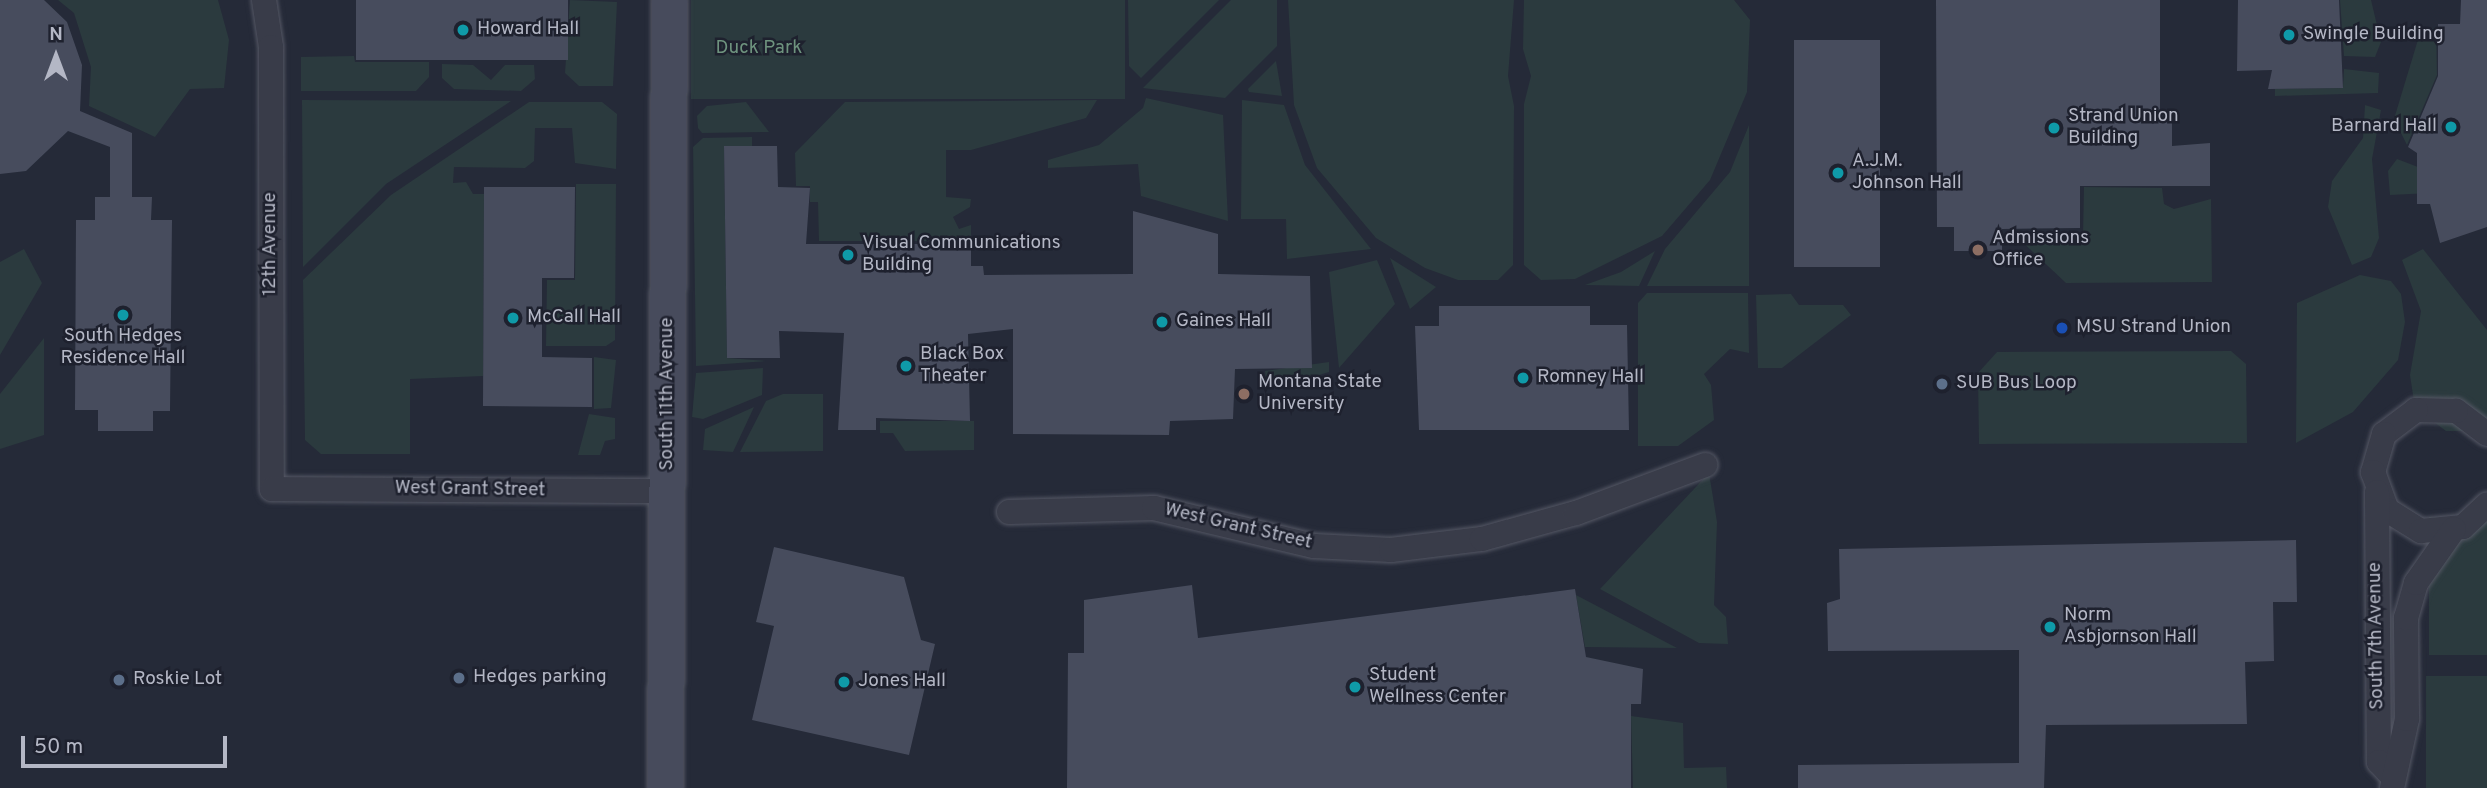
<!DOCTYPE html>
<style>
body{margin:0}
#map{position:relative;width:2487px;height:788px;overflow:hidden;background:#252a38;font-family:Overpass,sans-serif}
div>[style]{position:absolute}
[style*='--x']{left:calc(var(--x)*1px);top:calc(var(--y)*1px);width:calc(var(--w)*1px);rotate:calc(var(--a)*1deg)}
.green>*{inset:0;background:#2b3a3e;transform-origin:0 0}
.building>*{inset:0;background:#474c5d;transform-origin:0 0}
.roads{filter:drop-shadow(0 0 2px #545764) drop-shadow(0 0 2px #545764)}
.street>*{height:24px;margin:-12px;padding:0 12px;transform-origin:12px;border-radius:12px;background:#393c49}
.secondary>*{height:35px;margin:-17.5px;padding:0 17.5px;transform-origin:17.5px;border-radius:17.5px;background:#474b5c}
.dots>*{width:19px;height:19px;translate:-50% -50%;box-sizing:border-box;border:4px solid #1e212e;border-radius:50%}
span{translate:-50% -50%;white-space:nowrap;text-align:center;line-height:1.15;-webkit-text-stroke:5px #1e212e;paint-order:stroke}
.poi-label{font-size:19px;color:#b4b7c5}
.left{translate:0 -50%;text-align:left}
.right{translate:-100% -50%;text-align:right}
.park-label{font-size:19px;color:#6e937e}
.street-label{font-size:19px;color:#b4b7c5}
.north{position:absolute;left:21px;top:21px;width:70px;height:70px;-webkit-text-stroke:5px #1e212e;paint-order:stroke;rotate:0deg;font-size:19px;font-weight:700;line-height:28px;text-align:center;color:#b4b7c5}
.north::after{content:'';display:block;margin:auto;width:24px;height:32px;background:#b4b7c5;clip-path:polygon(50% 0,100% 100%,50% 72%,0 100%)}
.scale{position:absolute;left:21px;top:736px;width:206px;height:32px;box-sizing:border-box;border:4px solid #b4b7c5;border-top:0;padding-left:9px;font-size:21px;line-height:24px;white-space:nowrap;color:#b4b7c5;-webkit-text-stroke:5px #1e212e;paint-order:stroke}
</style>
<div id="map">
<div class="green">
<div style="clip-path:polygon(58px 0,218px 0,229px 40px,224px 88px,190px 89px,155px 137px,89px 106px,91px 67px,74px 13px)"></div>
<div style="clip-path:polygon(570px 0,617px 2px,613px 86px,579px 86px,565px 73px)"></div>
<div style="left:691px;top:0;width:434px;height:99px"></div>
<div style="clip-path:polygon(1128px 0,1219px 0,1141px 78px,1129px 66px)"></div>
<div style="clip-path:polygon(1231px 0,1277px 0,1277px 46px,1225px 98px,1143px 88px)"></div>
<div style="clip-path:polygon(1288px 0,1514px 0,1508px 76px,1514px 106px,1513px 265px,1498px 280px,1458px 280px,1425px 268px,1376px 238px,1317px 168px,1294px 105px)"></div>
<div style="clip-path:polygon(1524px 0,1734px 0,1750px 20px,1747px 92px,1710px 180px,1662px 236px,1575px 279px,1541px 280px,1524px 265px,1524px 104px,1531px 76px,1523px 49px)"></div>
<div style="clip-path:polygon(2340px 0,2371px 0,2381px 42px,2375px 57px,2344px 56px)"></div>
<div style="clip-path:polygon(2436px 27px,2437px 75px,2407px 145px,2394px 119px,2420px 33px)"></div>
<div style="clip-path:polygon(354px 56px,355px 62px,429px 62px,429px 77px,416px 91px,301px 91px,301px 57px)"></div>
<div style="clip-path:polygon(1276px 61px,1282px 96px,1249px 92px,1248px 89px)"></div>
<div style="clip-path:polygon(442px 64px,473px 65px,491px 80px,505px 65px,534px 65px,535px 79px,521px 91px,454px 89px,442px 78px)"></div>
<div style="clip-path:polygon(2344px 69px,2379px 73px,2378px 93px,2275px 96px,2275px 89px,2343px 88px)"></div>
<div style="clip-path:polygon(1146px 98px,1223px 115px,1228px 221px,1141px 196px,1138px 164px,1048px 168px,1048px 160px,1099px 145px,1143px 108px)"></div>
<div style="clip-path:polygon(302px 100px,511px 101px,386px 184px,303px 267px)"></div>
<div style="clip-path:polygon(1097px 100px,1086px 118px,971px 150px,946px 150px,946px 197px,971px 199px,970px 207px,953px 217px,959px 229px,971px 225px,971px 241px,819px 241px,818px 202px,810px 202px,810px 186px,796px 186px,795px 153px,845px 102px)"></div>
<div style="clip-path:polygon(1242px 100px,1284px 105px,1305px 165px,1371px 249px,1287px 259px,1286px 219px,1241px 219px)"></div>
<div style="clip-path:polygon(529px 102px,602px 102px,617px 114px,616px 169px,575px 163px,572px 128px,535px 128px,534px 161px,525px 168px,454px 167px,453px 183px,466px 182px,473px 194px,484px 194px,483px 376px,410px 379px,410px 454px,321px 454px,305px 440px,303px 280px,391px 195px)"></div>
<div style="clip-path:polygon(746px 102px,769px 132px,702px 133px,698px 128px,697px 116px,707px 106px)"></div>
<div style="clip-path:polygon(2365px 105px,2381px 110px,2372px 159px,2379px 238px,2371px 257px,2352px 265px,2328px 207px,2332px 181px,2363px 138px)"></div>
<div style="clip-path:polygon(1749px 125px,1749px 286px,1647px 286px,1665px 249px,1730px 172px)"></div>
<div style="clip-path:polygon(752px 137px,752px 146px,724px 147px,727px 358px,766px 361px,696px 366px,693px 147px,703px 138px)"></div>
<div style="clip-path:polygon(2397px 159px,2431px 172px,2430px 193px,2390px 195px,2388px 171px)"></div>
<div style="clip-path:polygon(576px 184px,616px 184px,615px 340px,606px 346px,546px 346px,547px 280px,575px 280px)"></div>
<div style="clip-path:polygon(2084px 187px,2162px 188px,2164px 204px,2174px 209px,2211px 199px,2212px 282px,2066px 283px,2016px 236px,2083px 235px)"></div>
<div style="clip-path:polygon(24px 249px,42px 283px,0 355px,0 262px)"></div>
<div style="clip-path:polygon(2423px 249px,2487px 330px,2487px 431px,2446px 431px,2415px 408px,2410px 375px,2421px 311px,2402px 260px)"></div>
<div style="clip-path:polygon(1655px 251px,1639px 286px,1585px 285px,1621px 272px)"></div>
<div style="clip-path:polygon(1390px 258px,1436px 287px,1410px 309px)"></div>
<div style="clip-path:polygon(1377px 260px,1395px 304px,1339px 368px,1329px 272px)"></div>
<div style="clip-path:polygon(2360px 275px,2391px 281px,2401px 294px,2405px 322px,2398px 360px,2353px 412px,2296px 443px,2297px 303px)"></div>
<div style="clip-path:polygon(1647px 293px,1748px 293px,1749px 353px,1730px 349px,1704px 374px,1711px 385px,1714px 420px,1678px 446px,1638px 446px,1638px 303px)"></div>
<div style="clip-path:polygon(1791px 294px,1799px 305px,1843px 305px,1851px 315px,1782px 368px,1758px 368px,1756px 295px)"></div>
<div style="clip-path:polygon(44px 338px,44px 435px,0 449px,0 394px)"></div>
<div style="clip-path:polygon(2231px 351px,2246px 364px,2247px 443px,1979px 444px,1978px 373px,1997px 352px)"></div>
<div style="clip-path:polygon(594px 357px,616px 360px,611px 408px,594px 409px)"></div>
<div style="clip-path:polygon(1329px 362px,1329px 372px,1316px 376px,1266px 380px,1265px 371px)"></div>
<div style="clip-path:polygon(763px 368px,762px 395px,703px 419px,692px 417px,696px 373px)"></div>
<div style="clip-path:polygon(783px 394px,823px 394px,823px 451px,740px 452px,766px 401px)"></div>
<div style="clip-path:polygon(754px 407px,733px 452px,703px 450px,705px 429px)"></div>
<div style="clip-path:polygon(589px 414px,615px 418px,615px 439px,605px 441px,600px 455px,578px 455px)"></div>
<div style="clip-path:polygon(880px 421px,974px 421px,974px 450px,905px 451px,893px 433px,880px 433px)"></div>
<div style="clip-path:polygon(1709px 473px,1717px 522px,1714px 605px,1726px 617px,1728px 644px,1699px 643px,1600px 589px)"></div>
<div style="left:2487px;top:517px;width:138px;height:58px;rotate:90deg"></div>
<div style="clip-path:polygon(1576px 595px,1677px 648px,1585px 647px)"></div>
<div style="left:2426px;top:676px;width:61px;height:112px"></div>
<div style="clip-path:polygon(1631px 716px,1683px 723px,1684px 768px,1726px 767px,1727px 788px,1633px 788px)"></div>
</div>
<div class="building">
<div style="clip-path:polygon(0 0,44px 0,67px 22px,82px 65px,80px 111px,132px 133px,132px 197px,152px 197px,151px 220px,172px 220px,170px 411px,153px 411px,153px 431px,98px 431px,98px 410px,75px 410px,76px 220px,95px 220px,95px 197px,110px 197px,110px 147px,68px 131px,26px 171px,0 174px)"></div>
<div style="left:356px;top:0;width:212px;height:60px"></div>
<div style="clip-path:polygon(1936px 0,2160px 0,2160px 112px,2172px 113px,2172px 146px,2210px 143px,2210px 186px,2080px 186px,2080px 228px,2002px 229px,2002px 251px,1954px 251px,1954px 227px,1937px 227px)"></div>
<div style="clip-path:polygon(2238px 0,2339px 0,2343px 88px,2268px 89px,2272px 70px,2237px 71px)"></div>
<div style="clip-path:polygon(2461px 0,2487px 0,2487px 227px,2440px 243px,2430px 204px,2417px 204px,2417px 153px,2408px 147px,2438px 76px,2438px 24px,2460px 24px)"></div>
<div style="left:1794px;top:40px;width:86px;height:227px"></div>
<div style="clip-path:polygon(724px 146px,777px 146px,778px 187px,810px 188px,806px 244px,971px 244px,971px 266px,983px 266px,984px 275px,1133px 274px,1133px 211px,1218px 234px,1218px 274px,1310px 276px,1312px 368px,1235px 369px,1233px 419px,1170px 421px,1169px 435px,1013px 434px,1013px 329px,968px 334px,970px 421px,876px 418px,876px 430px,838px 430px,844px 333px,779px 331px,780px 358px,727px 358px)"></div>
<div style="clip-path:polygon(484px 187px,575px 187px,574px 278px,542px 278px,542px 357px,592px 358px,592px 407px,483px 406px)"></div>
<div style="clip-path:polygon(1439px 306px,1590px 306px,1590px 325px,1627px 325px,1629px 430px,1419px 430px,1415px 326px,1439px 326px)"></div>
<div style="clip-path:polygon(2296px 540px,2297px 602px,2273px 602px,2274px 661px,2245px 662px,2247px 724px,2046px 725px,2044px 788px,1798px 788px,1798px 765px,2019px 763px,2019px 650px,1828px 651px,1827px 603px,1840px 599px,1839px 549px)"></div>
<div style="clip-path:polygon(774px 547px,904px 577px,921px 640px,935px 644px,909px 755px,752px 720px,774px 626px,756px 622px)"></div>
<div style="clip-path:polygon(1192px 585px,1198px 638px,1575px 589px,1586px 657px,1643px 669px,1641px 704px,1631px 704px,1631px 788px,1067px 788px,1068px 653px,1084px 653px,1084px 600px)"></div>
</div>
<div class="roads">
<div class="street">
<div style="--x:264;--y:0;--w:48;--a:81.5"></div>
<div style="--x:271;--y:47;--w:442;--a:89.9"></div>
<div style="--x:272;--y:489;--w:396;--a:0.3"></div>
<div style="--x:2487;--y:434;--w:39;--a:-143"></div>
<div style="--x:2456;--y:411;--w:40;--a:-178.6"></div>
<div style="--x:2416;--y:410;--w:40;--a:143"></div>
<div style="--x:2384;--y:434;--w:40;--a:106"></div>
<div style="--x:2373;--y:472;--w:40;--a:69.8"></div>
<div style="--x:2387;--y:510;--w:40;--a:32"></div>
<div style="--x:2421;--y:531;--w:42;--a:-5.4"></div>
<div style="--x:2463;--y:527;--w:33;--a:-43"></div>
<div style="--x:2377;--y:492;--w:270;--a:89.6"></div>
<div style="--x:2379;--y:762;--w:19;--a:47"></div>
<div style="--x:1009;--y:512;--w:145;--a:-1.6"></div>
<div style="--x:1154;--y:508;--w:164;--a:13.4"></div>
<div style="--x:1314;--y:546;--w:77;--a:3"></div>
<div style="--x:1391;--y:550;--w:92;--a:-6.9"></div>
<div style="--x:1482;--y:539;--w:98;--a:-15.5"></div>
<div style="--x:1576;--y:513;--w:138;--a:-20.4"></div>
<div style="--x:2392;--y:788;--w:71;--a:-77.7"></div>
<div style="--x:2407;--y:719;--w:101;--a:-90.6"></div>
<div style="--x:2406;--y:618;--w:36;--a:-74"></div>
<div style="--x:2416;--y:583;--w:66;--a:-54.9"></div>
</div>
<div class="secondary">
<div style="--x:665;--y:788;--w:788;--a:-89.71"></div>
</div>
</div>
<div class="dots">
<div style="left:463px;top:30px;background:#0f9aa8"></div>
<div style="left:2289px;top:35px;background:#0f9aa8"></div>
<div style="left:2451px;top:127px;background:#0f9aa8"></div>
<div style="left:2054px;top:128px;background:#0f9aa8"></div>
<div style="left:1838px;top:173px;background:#0f9aa8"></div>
<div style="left:1978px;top:250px;background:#8d6e63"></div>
<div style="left:848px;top:255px;background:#0f9aa8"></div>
<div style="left:123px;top:315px;background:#0f9aa8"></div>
<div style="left:513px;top:318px;background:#0f9aa8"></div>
<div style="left:1162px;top:322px;background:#0f9aa8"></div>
<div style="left:2062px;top:328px;background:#1a4fb4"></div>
<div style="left:906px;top:366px;background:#0f9aa8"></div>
<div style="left:1523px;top:378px;background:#0f9aa8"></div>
<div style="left:1942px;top:384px;background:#5c6f8a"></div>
<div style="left:1244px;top:394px;background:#8d6e63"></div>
<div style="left:2050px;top:627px;background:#0f9aa8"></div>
<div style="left:459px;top:678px;background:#5c6f8a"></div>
<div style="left:119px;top:680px;background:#5c6f8a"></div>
<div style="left:844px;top:682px;background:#0f9aa8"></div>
<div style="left:1355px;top:687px;background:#0f9aa8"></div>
</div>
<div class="poi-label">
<span class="left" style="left:477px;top:30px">Howard Hall</span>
<span class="left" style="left:2303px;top:35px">Swingle Building</span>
<span class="left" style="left:2068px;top:128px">Strand Union<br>Building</span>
<span class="right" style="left:2437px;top:127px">Barnard Hall</span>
<span class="left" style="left:1852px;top:173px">A.J.M.<br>Johnson Hall</span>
<span class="left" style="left:1992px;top:250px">Admissions<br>Office</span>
<span class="left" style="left:862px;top:255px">Visual Communications<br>Building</span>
<span class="left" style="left:527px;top:318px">McCall Hall</span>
<span class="left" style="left:1176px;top:322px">Gaines Hall</span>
<span class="left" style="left:2076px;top:328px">MSU Strand Union</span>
<span style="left:123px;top:348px">South Hedges<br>Residence Hall</span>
<span class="left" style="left:920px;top:366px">Black Box<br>Theater</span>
<span class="left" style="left:1537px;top:378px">Romney Hall</span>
<span class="left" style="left:1258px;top:394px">Montana State<br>University</span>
<span class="left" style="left:1956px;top:384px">SUB Bus Loop</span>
<span class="left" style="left:2064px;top:627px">Norm<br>Asbjornson Hall</span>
<span class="left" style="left:1369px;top:687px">Student<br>Wellness Center</span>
<span class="left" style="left:473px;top:678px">Hedges parking</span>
<span class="left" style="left:133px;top:680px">Roskie Lot</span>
<span class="left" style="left:858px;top:682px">Jones Hall</span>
</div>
<div class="park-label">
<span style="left:759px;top:49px">Duck Park</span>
</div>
<div class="street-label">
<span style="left:271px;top:244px;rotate:-90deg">12th Avenue</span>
<span style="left:668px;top:394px;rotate:-90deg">South 11th Avenue</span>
<span style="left:470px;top:490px;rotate:1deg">West Grant Street</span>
<span style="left:1238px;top:527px;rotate:13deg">West Grant Street</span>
<span style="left:2377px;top:636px;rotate:-91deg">South 7th Avenue</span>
</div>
<div class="north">N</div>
<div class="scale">50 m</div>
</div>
